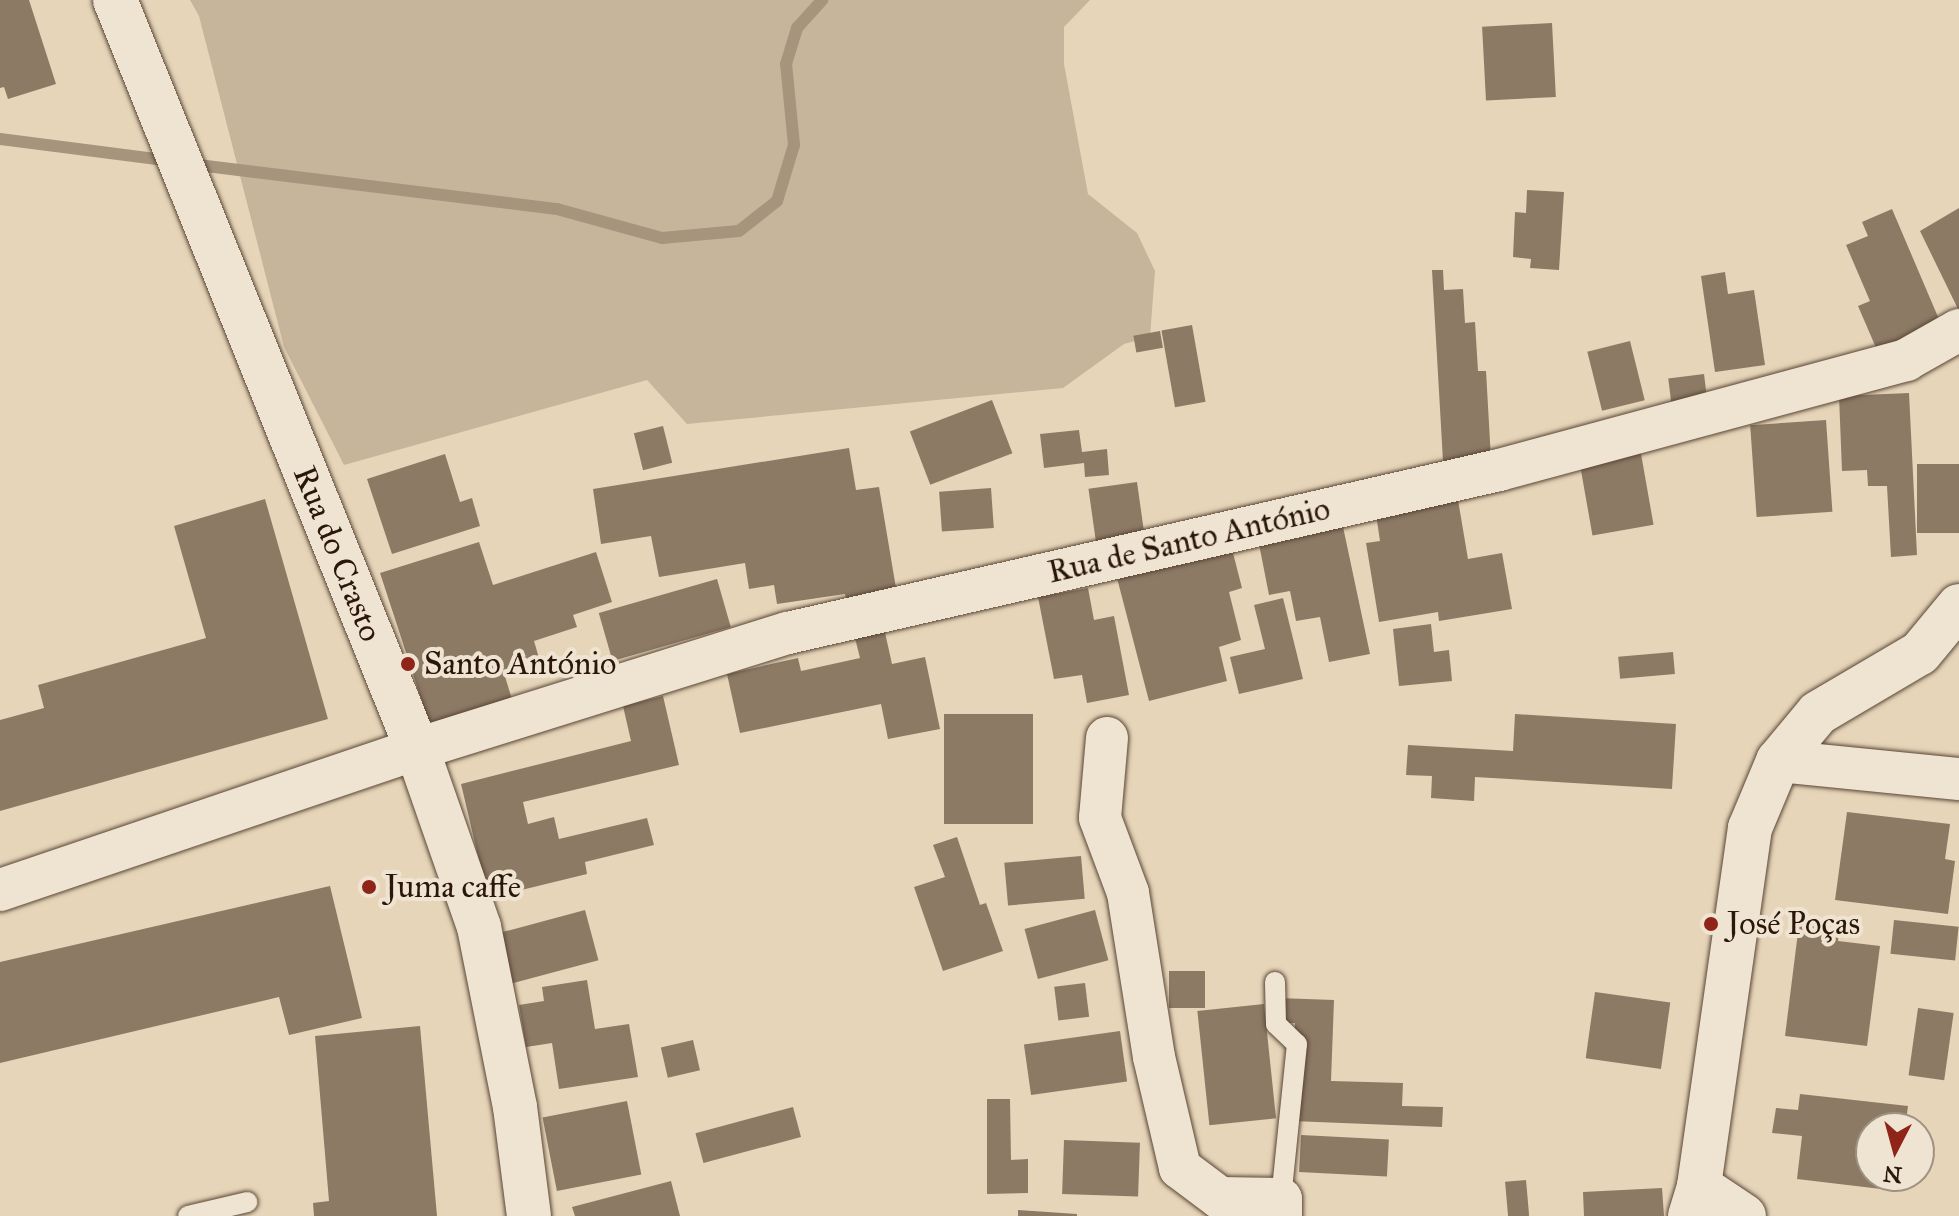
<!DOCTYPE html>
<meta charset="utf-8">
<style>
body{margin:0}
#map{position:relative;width:1959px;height:1216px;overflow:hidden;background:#e6d5b9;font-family:"IM FELL Great Primer",serif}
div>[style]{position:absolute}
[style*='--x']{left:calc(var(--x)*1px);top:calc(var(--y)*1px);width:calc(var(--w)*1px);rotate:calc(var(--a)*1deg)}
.green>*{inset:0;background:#c6b59b}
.stream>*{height:12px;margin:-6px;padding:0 6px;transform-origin:6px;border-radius:6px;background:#a6947d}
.building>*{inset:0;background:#8c7a65;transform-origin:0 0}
.roads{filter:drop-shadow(0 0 2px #594635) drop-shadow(0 0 2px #594635)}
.lane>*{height:20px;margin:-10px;padding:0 10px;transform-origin:10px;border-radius:10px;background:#efe4d2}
.street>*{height:42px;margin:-21px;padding:0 21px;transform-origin:21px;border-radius:21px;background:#efe4d2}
.secondary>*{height:44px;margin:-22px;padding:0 22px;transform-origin:22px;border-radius:22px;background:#efe4d2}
.dots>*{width:22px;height:22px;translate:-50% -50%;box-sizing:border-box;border:4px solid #efe4d2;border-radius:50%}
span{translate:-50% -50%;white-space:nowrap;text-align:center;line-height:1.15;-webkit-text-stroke:8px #efe4d2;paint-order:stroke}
.street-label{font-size:32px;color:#2a1709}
.poi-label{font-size:32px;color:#2a1709}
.left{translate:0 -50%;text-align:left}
.north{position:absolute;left:1855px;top:1112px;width:80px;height:80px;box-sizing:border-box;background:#efe4d2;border:2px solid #a09282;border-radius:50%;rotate:186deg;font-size:22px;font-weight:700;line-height:32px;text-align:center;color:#2a1709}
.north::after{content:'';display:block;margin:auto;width:28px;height:36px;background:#8f2418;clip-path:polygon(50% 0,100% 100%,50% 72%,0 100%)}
</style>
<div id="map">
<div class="green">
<div style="clip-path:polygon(190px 0,1090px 0,1064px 27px,1064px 64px,1088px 194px,1137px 233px,1155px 271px,1150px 337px,1124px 344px,1063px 388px,687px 424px,647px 380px,344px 465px,284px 347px,199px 16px)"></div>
</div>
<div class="stream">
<div style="--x:0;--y:139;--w:172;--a:7.3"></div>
<div style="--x:190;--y:164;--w:370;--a:7"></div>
<div style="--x:557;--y:209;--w:109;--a:15.4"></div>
<div style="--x:662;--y:238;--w:77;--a:-5.2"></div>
<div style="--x:739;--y:231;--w:48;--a:-38.3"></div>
<div style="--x:777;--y:201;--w:59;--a:-73.1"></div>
<div style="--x:794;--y:145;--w:81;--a:-95.6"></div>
<div style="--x:786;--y:64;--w:38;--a:-73"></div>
<div style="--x:797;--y:28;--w:38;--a:-48"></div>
</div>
<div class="building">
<div style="clip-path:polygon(0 0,29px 0,56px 84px,8px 99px,4px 87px,0 88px)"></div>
<div style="left:1552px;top:23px;width:74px;height:70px;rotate:87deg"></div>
<div style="clip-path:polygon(1527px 190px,1564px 192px,1559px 270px,1530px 268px,1531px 259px,1513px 257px,1515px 212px,1526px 213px)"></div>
<div style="clip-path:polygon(1959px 208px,1959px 311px,1920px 231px)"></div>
<div style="clip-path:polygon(1892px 209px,1944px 331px,1880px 357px,1858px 306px,1870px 301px,1846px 245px,1868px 236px,1862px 222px)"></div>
<div style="clip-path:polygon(1432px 270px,1443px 270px,1444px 290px,1463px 289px,1465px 323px,1475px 322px,1478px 371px,1486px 371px,1491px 459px,1443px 461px)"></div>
<div style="clip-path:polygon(1725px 272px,1728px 294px,1754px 290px,1765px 365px,1715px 372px,1701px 276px)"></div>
<div style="left:1192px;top:325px;width:78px;height:31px;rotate:80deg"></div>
<div style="left:1160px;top:331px;width:17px;height:27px;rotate:80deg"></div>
<div style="left:1630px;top:341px;width:61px;height:44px;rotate:76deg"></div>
<div style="left:1704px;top:374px;width:26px;height:36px;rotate:83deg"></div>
<div style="clip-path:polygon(1909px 393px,1917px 555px,1891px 557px,1887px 486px,1868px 486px,1867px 470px,1842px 471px,1839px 396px)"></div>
<div style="left:992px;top:400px;width:57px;height:88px;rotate:69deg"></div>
<div style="left:1826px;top:420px;width:92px;height:76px;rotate:86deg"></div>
<div style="left:663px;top:426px;width:38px;height:30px;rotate:76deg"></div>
<div style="clip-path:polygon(1079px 430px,1082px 452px,1107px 449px,1109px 475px,1085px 477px,1084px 463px,1044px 468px,1040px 434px)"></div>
<div style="clip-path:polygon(849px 448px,856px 490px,879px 487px,898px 600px,848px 609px,845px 594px,777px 604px,774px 585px,749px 589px,745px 563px,659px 577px,651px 536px,601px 544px,593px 489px)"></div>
<div style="left:1640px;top:448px;width:78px;height:62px;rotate:80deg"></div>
<div style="clip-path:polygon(445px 454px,460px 502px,472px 498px,480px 526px,392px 554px,367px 479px)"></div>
<div style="left:1917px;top:464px;width:42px;height:69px"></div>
<div style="left:1137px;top:482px;width:67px;height:49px;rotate:82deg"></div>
<div style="left:991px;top:488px;width:40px;height:52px;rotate:86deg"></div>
<div style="clip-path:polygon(1457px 494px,1468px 559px,1502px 553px,1512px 609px,1439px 621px,1438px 612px,1379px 622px,1366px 543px,1380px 541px,1375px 508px)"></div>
<div style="clip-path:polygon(265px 499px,328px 719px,0 811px,0 720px,44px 708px,38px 685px,206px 638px,174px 526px)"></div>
<div style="clip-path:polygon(1342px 522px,1370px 654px,1329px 662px,1320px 617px,1296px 621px,1290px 591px,1269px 595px,1258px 539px)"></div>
<div style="clip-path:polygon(479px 542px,493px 585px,596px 552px,612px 602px,573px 615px,577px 627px,534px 641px,539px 658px,503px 670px,515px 709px,433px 735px,380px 573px)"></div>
<div style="clip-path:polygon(1232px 549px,1242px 588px,1229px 592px,1241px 640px,1219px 647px,1227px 681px,1149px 701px,1117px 578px)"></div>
<div style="left:717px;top:579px;width:50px;height:123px;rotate:74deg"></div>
<div style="clip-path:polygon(1088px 588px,1094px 620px,1114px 616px,1129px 695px,1087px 703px,1082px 675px,1054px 679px,1038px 597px)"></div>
<div style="clip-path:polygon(1283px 598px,1303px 679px,1239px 694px,1230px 657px,1265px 649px,1254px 605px)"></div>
<div style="clip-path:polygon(1431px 624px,1434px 652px,1449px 650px,1452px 681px,1399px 686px,1393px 629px)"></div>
<div style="clip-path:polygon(884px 628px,892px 664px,925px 657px,940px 729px,888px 739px,881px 704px,740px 733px,727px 674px,798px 658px,801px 671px,860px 658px,854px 634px)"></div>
<div style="left:1673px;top:652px;width:22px;height:55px;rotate:85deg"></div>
<div style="clip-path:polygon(663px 696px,679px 765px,523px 802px,528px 824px,554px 817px,559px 839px,647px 818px,654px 845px,585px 862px,587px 874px,488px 898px,461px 784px,631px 741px,623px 706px)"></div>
<div style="left:944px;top:714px;width:89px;height:110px"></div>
<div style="clip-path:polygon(1515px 714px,1676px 724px,1672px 789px,1475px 777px,1474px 801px,1431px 798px,1432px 776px,1406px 775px,1408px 745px,1513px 751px)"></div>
<div style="clip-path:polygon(1847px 812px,1950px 824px,1945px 859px,1955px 861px,1948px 914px,1835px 900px)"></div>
<div style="clip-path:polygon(957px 837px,980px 905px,986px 903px,1003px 951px,943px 971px,914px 887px,945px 877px,933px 845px)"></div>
<div style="left:1081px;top:856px;width:43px;height:77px;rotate:85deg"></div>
<div style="clip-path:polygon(330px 886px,362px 1018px,289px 1035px,279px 997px,0 1063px,0 962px)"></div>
<div style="left:585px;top:910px;width:52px;height:89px;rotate:75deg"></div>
<div style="left:1095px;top:910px;width:52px;height:73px;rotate:75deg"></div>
<div style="left:1894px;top:920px;width:65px;height:34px;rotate:6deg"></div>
<div style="clip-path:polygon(1799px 924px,1839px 929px,1838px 941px,1880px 946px,1867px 1046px,1785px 1036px)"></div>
<div style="left:1169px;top:971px;width:36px;height:37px"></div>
<div style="clip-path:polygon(587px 980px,595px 1029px,629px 1024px,638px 1077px,559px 1089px,552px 1043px,526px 1047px,519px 1005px,544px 1001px,542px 987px)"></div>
<div style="left:1085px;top:983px;width:34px;height:31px;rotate:83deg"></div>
<div style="left:1595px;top:992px;width:76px;height:67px;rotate:8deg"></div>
<div style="clip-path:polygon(1278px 998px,1334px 1000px,1331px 1081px,1403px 1083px,1402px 1106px,1443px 1107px,1442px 1127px,1292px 1121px,1295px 1023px,1278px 1023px)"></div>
<div style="left:1264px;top:1004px;width:115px;height:67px;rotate:84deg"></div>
<div style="left:1918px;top:1008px;width:36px;height:68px;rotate:8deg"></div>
<div style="clip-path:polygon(420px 1026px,437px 1216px,314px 1216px,313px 1203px,329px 1201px,315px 1036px)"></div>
<div style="left:1120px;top:1031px;width:51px;height:97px;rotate:82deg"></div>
<div style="left:693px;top:1040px;width:31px;height:33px;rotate:77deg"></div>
<div style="clip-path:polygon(1800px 1094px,1908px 1106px,1905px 1128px,1871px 1128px,1871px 1176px,1900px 1176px,1898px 1191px,1797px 1179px,1802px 1136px,1772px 1133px,1776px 1108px,1798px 1110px)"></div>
<div style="clip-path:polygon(987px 1099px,1010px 1099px,1011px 1160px,1028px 1159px,1028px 1193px,987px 1194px)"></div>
<div style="left:627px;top:1101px;width:75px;height:86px;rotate:79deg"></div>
<div style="left:793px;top:1107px;width:31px;height:101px;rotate:75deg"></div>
<div style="left:1301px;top:1135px;width:88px;height:37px;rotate:3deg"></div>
<div style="left:1064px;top:1140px;width:76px;height:54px;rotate:2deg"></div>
<div style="left:1526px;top:1180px;width:36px;height:21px;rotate:85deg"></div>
<div style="clip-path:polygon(671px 1181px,680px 1216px,575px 1216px,572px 1207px)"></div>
<div style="clip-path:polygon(1662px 1188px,1664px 1216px,1584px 1216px,1583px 1192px)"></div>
<div style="clip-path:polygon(1018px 1210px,1077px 1214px,1077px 1216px,1018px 1216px)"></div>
</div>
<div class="roads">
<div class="lane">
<div style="--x:1275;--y:982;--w:42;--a:88.6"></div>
<div style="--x:1276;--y:1024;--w:29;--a:44"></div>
<div style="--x:1297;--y:1044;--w:156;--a:95.9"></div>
<div style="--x:188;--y:1216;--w:61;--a:-13.3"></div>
</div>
<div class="street">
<div style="--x:1107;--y:738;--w:80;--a:95"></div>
<div style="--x:1100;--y:818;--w:80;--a:69.5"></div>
<div style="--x:1128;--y:893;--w:166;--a:81"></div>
<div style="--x:1154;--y:1057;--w:114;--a:76.8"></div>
<div style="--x:1180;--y:1168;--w:50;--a:36.9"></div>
<div style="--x:1220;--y:1198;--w:61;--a:0.9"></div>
<div style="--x:1281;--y:1199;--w:17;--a:90"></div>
<div style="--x:1778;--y:761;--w:182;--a:5.7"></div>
<div style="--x:0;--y:890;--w:440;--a:-18.7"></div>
<div style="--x:417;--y:749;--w:389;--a:-17.4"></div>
<div style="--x:788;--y:633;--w:729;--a:-12.91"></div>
<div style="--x:1499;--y:470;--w:422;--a:-15.1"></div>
<div style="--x:1906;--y:360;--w:61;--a:-29.5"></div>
</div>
<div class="secondary">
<div style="--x:115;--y:0;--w:808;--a:68.04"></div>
<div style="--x:417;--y:749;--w:188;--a:70.8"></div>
<div style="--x:479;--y:927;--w:184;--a:78.7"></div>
<div style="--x:515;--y:1107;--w:110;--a:82.7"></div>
<div style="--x:1699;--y:1186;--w:54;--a:33.7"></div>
<div style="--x:1690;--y:1216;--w:31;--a:-73"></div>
<div style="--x:1699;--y:1186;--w:362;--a:-81.9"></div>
<div style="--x:1750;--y:828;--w:73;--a:-67.3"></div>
<div style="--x:1778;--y:761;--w:62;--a:-50.2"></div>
<div style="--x:1818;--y:713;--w:118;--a:-30.5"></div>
<div style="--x:1920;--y:653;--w:61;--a:-50.3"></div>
</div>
</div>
<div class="dots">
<div style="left:408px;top:664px;background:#8f2418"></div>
<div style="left:369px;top:887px;background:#8f2418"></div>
<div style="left:1711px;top:924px;background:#8f2418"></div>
</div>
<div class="street-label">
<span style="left:1189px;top:541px;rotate:-13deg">Rua de Santo António</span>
<span style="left:337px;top:554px;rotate:68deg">Rua do Crasto</span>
</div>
<div class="poi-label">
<span class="left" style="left:424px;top:664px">Santo António</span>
<span class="left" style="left:385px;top:887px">Juma caffe</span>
<span class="left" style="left:1727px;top:924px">José Poças</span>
</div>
<div class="north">N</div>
</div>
